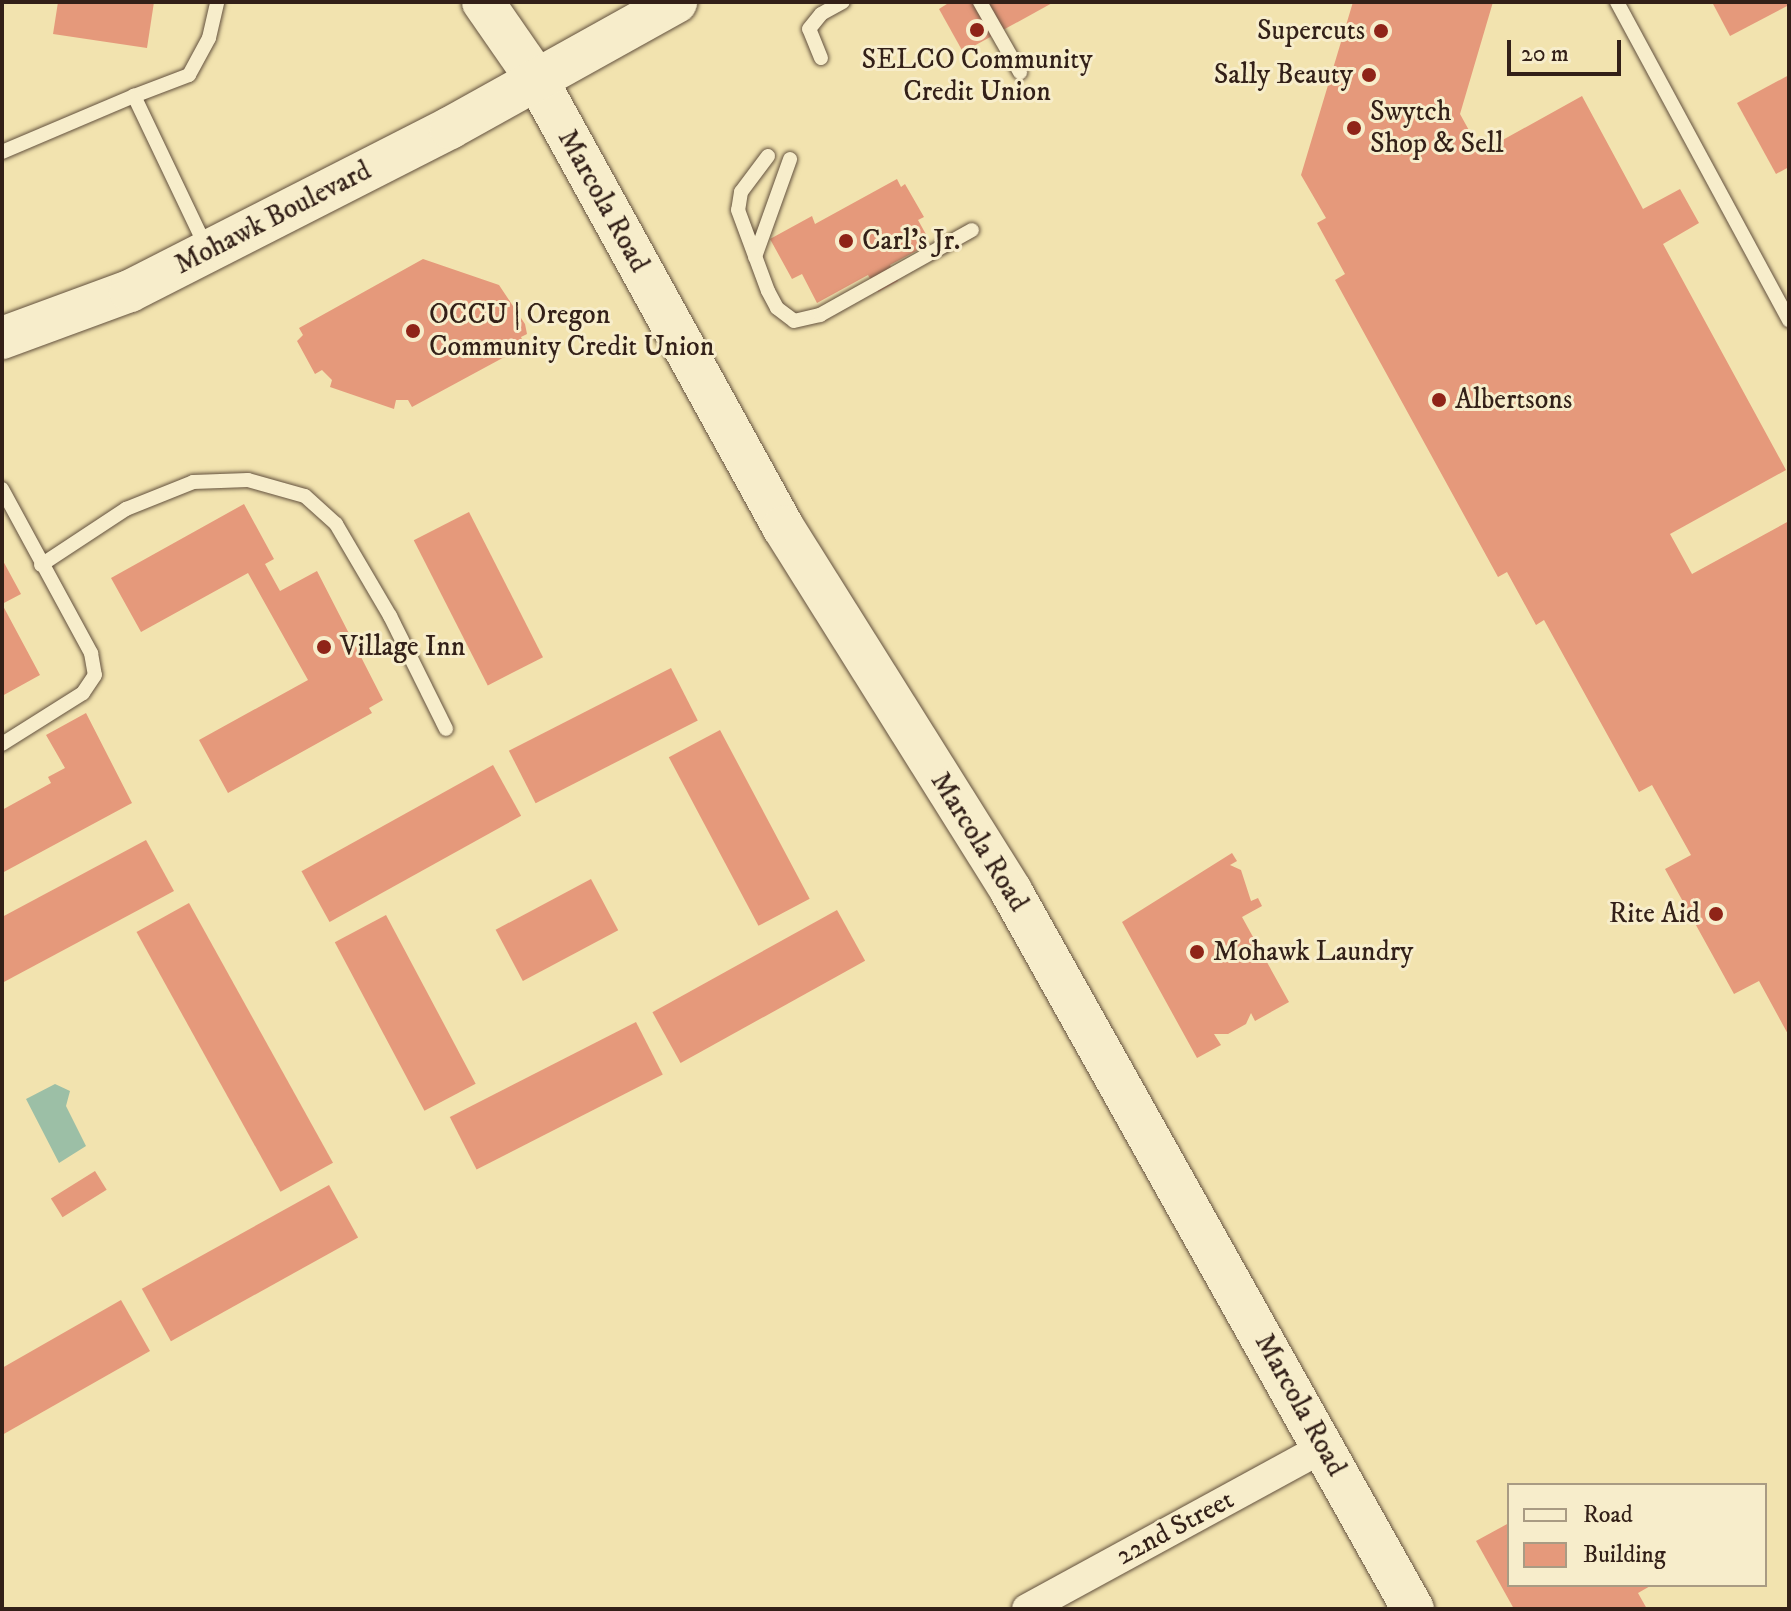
<!DOCTYPE html>
<style>
body{margin:0}
#map{position:relative;width:1791px;height:1611px;overflow:hidden;background:#f2e3af;font-family:"IM FELL DW Pica",serif}
div>[style]{position:absolute}
[style*='--x']{left:calc(var(--x)*1px);top:calc(var(--y)*1px);width:calc(var(--w)*1px);rotate:calc(var(--a)*1deg)}
.water>*{inset:0;background:#9cbfa6}
.building>*{inset:0;background:#e5997b;transform-origin:0 0}
.roads{filter:drop-shadow(0 0 2px #63513e) drop-shadow(0 0 2px #63513e)}
.lane>*{height:14px;margin:-7px;padding:0 7px;transform-origin:7px;border-radius:7px;background:#f7edcb}
.street>*{height:30px;margin:-15px;padding:0 15px;transform-origin:15px;border-radius:15px;background:#f7edcb}
.secondary>*{height:42px;margin:-21px;padding:0 21px;transform-origin:21px;border-radius:21px;background:#f7edcb}
.dots>*{width:22px;height:22px;translate:-50% -50%;box-sizing:border-box;border:4px solid #f7edcb;border-radius:50%}
span{translate:-50% -50%;white-space:nowrap;text-align:center;line-height:1.15;-webkit-text-stroke:6px #f7edcb;paint-order:stroke}
.poi-label{font-size:28px;color:#332018}
.right{translate:-100% -50%;text-align:right}
.left{translate:0 -50%;text-align:left}
.street-label{font-size:28px;color:#332018}
.frame{position:absolute;inset:0;border:4px solid #332018;pointer-events:none}
.legend{position:absolute;left:1507px;top:1483px;width:260px;height:104px;box-sizing:border-box;background:#f7edcb;border:2px solid #a99b83;margin:0;padding:10px 14px;list-style:none;font-size:24px;color:#332018}
.legend li{display:flex;align-items:center;gap:16px;height:40px}
.legend b{width:40px;border:2px solid #a99b83}
.scale{position:absolute;left:1507px;top:40px;width:114px;height:36px;box-sizing:border-box;border:4px solid #332018;border-top:0;padding-left:10px;font-size:24px;line-height:28px;white-space:nowrap;color:#332018;-webkit-text-stroke:6px #f7edcb;paint-order:stroke}
</style>
<div id="map">
<div class="water">
<div style="clip-path:polygon(55px 1084px,70px 1091px,66px 1106px,86px 1146px,59px 1163px,26px 1099px)"></div>
</div>
<div class="building">
<div style="clip-path:polygon(58px 2px,154px 2px,147px 48px,53px 34px)"></div>
<div style="clip-path:polygon(950px 2px,1054px 2px,963px 52px,939px 9px)"></div>
<div style="clip-path:polygon(1353px 2px,1493px 2px,1460px 114px,1481px 152px,1582px 96px,1643px 209px,1680px 189px,1699px 223px,1663px 244px,1786px 470px,1670px 534px,1692px 574px,1789px 521px,1789px 1036px,1759px 981px,1734px 994px,1665px 869px,1691px 855px,1652px 785px,1639px 792px,1544px 620px,1536px 625px,1507px 572px,1498px 577px,1335px 280px,1345px 274px,1317px 223px,1326px 218px,1301px 175px)"></div>
<div style="clip-path:polygon(1712px 2px,1789px 2px,1789px 5px,1730px 36px)"></div>
<div style="clip-path:polygon(1789px 75px,1789px 167px,1776px 174px,1737px 103px)"></div>
<div style="clip-path:polygon(897px 179px,901px 187px,905px 184px,924px 217px,918px 220px,928px 238px,917px 243px,920px 249px,890px 265px,898px 281px,878px 292px,868px 275px,817px 303px,802px 274px,792px 279px,770px 239px,812px 216px,815px 224px)"></div>
<div style="clip-path:polygon(423px 259px,499px 285px,525px 324px,527px 334px,521px 337px,525px 346px,412px 407px,408px 400px,396px 400px,394px 409px,330px 387px,332px 380px,322px 370px,315px 374px,297px 341px,303px 335px,299px 328px)"></div>
<div style="clip-path:polygon(244px 504px,274px 559px,265px 564px,280px 591px,317px 571px,383px 700px,369px 708px,372px 713px,228px 793px,199px 740px,308px 680px,248px 573px,141px 632px,111px 578px)"></div>
<div style="left:469px;top:512px;width:163px;height:62px;rotate:63deg"></div>
<div style="clip-path:polygon(2px 559px,21px 594px,2px 604px,40px 675px,2px 696px)"></div>
<div style="left:671px;top:668px;width:59px;height:182px;rotate:63deg"></div>
<div style="clip-path:polygon(86px 713px,132px 803px,2px 873px,2px 810px,51px 783px,48px 777px,65px 768px,46px 735px)"></div>
<div style="left:720px;top:730px;width:191px;height:58px;rotate:62deg"></div>
<div style="left:493px;top:765px;width:58px;height:219px;rotate:61deg"></div>
<div style="clip-path:polygon(146px 840px,174px 891px,2px 983px,2px 917px)"></div>
<div style="clip-path:polygon(1232px 853px,1237px 861px,1230px 865px,1241px 870px,1251px 901px,1258px 898px,1262px 906px,1242px 917px,1289px 1002px,1255px 1021px,1251px 1013px,1246px 1024px,1228px 1034px,1214px 1034px,1221px 1045px,1197px 1058px,1122px 922px)"></div>
<div style="left:591px;top:879px;width:58px;height:108px;rotate:62deg"></div>
<div style="left:189px;top:903px;width:297px;height:60px;rotate:61deg"></div>
<div style="left:837px;top:910px;width:58px;height:211px;rotate:61deg"></div>
<div style="left:386px;top:915px;width:191px;height:58px;rotate:62deg"></div>
<div style="left:636px;top:1022px;width:59px;height:209px;rotate:63deg"></div>
<div style="left:95px;top:1171px;width:22px;height:52px;rotate:58deg"></div>
<div style="left:329px;top:1185px;width:60px;height:214px;rotate:61deg"></div>
<div style="clip-path:polygon(121px 1300px,150px 1351px,2px 1435px,2px 1368px)"></div>
<div style="clip-path:polygon(1509px 1523px,1509px 1585px,1652px 1585px,1638px 1593px,1647px 1609px,1514px 1609px,1476px 1541px)"></div>
</div>
<div class="roads">
<div class="lane">
<div style="--x:980;--y:2;--w:81;--a:60.3"></div>
<div style="--x:1617;--y:2;--w:362;--a:61.6"></div>
<div style="--x:821;--y:58;--w:31;--a:-112"></div>
<div style="--x:809;--y:29;--w:19;--a:-51"></div>
<div style="--x:821;--y:14;--w:25;--a:-29"></div>
<div style="--x:2;--y:152;--w:143;--a:-23"></div>
<div style="--x:768;--y:156;--w:45;--a:126.9"></div>
<div style="--x:741;--y:192;--w:18;--a:99"></div>
<div style="--x:738;--y:210;--w:86;--a:69.7"></div>
<div style="--x:768;--y:291;--w:19;--a:62"></div>
<div style="--x:777;--y:308;--w:21;--a:37"></div>
<div style="--x:794;--y:321;--w:27;--a:-13"></div>
<div style="--x:820;--y:315;--w:174;--a:-29.2"></div>
<div style="--x:207;--y:249;--w:170;--a:-115.5"></div>
<div style="--x:134;--y:96;--w:59;--a:-20.9"></div>
<div style="--x:189;--y:75;--w:42;--a:-61.6"></div>
<div style="--x:209;--y:38;--w:37;--a:-77"></div>
<div style="--x:755;--y:257;--w:104;--a:-70.3"></div>
<div style="--x:2;--y:489;--w:187;--a:61.5"></div>
<div style="--x:91;--y:653;--w:22;--a:80"></div>
<div style="--x:95;--y:675;--w:22;--a:124"></div>
<div style="--x:83;--y:693;--w:96;--a:147.8"></div>
<div style="--x:41;--y:565;--w:102;--a:-33.4"></div>
<div style="--x:126;--y:509;--w:72;--a:-21.9"></div>
<div style="--x:193;--y:482;--w:55;--a:-2.1"></div>
<div style="--x:248;--y:480;--w:59;--a:15.7"></div>
<div style="--x:305;--y:496;--w:42;--a:42.1"></div>
<div style="--x:336;--y:524;--w:107;--a:59.6"></div>
<div style="--x:390;--y:616;--w:126;--a:63.6"></div>
</div>
<div class="street">
<div style="--x:1027;--y:1609;--w:338;--a:-28.6"></div>
</div>
<div class="secondary">
<div style="--x:483;--y:2;--w:95;--a:55.3"></div>
<div style="--x:537;--y:80;--w:510;--a:61.17"></div>
<div style="--x:783;--y:527;--w:430;--a:57.9"></div>
<div style="--x:1011;--y:891;--w:823;--a:60.76"></div>
<div style="--x:2;--y:338;--w:136;--a:-20.2"></div>
<div style="--x:130;--y:291;--w:359;--a:-27"></div>
<div style="--x:450;--y:128;--w:259;--a:-29.1"></div>
</div>
</div>
<div class="dots">
<div style="left:977px;top:30px;background:#8f2418"></div>
<div style="left:1381px;top:31px;background:#8f2418"></div>
<div style="left:1369px;top:75px;background:#8f2418"></div>
<div style="left:1354px;top:128px;background:#8f2418"></div>
<div style="left:846px;top:241px;background:#8f2418"></div>
<div style="left:413px;top:331px;background:#8f2418"></div>
<div style="left:1439px;top:400px;background:#8f2418"></div>
<div style="left:324px;top:647px;background:#8f2418"></div>
<div style="left:1716px;top:914px;background:#8f2418"></div>
<div style="left:1197px;top:952px;background:#8f2418"></div>
</div>
<div class="poi-label">
<span class="right" style="left:1365px;top:31px">Supercuts</span>
<span style="left:977px;top:76px">SELCO Community<br>Credit Union</span>
<span class="right" style="left:1353px;top:75px">Sally Beauty</span>
<span class="left" style="left:1370px;top:128px">Swytch<br>Shop &amp; Sell</span>
<span class="left" style="left:862px;top:241px">Carl's Jr.</span>
<span class="left" style="left:429px;top:331px">OCCU | Oregon<br>Community Credit Union</span>
<span class="left" style="left:1455px;top:400px">Albertsons</span>
<span class="left" style="left:340px;top:647px">Village Inn</span>
<span class="right" style="left:1700px;top:914px">Rite Aid</span>
<span class="left" style="left:1213px;top:952px">Mohawk Laundry</span>
</div>
<div class="street-label">
<span style="left:603px;top:201px;rotate:61deg">Marcola Road</span>
<span style="left:273px;top:218px;rotate:-27deg">Mohawk Boulevard</span>
<span style="left:979px;top:842px;rotate:58deg">Marcola Road</span>
<span style="left:1300px;top:1405px;rotate:61deg">Marcola Road</span>
<span style="left:1175px;top:1528px;rotate:-28deg">22nd Street</span>
</div>
<div class="frame"></div>
<ul class="legend">
<li><b style="height:10px;background:#f7edcb"></b>Road</li>
<li><b style="height:22px;background:#e5997b"></b>Building</li>
</ul>
<div class="scale">20 m</div>
</div>
